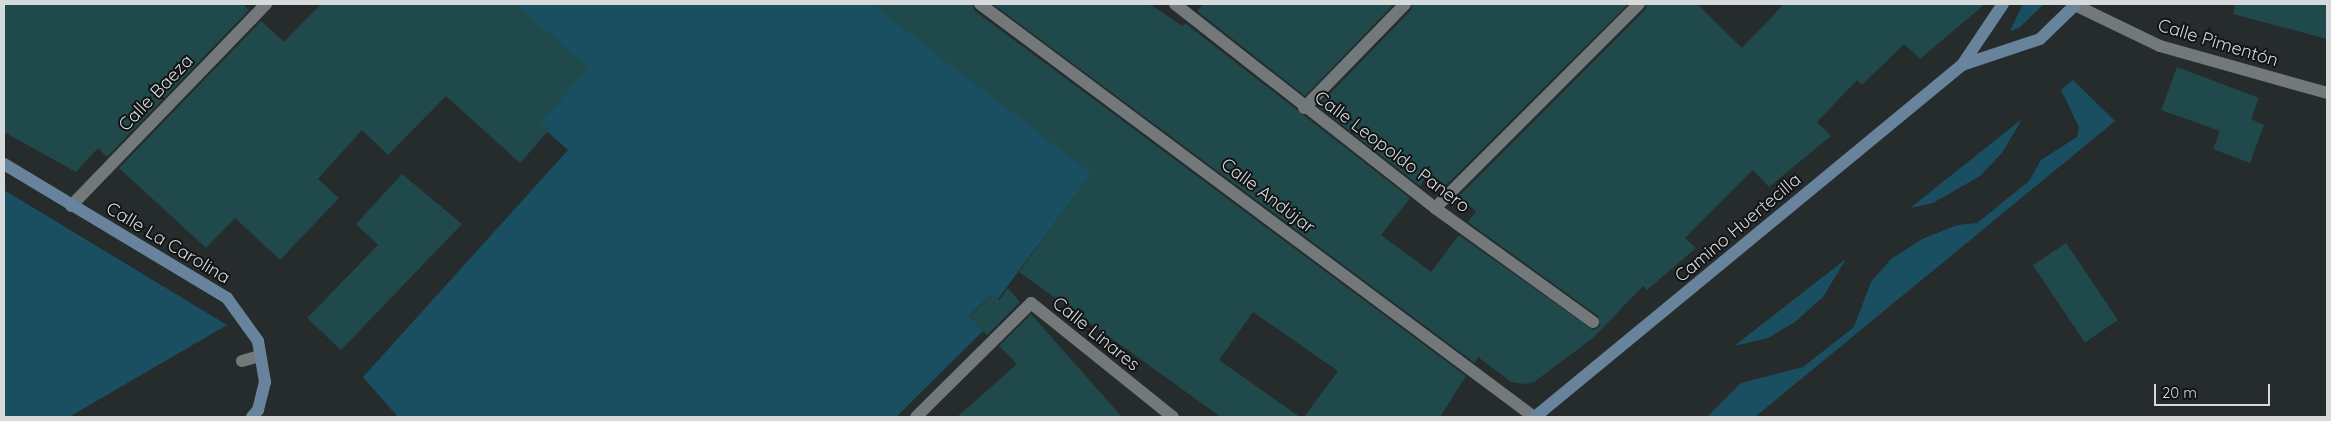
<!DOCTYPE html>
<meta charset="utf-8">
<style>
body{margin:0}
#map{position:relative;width:2331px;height:421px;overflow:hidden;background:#262b2c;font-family:Quicksand,sans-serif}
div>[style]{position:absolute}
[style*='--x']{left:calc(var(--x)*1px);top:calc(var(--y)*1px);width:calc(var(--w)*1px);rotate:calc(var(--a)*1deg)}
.green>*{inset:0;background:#1a4f61}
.building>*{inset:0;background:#20494b;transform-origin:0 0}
.lane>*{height:12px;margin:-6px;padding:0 6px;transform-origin:6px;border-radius:6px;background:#73787a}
.street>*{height:12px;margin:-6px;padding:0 6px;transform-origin:6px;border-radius:6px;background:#73787a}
.secondary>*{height:12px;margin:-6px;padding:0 6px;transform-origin:6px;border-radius:6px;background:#68849c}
span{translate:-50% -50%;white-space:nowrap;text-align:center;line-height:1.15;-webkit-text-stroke:4px #111314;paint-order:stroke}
.street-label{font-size:18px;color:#d7dadb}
.frame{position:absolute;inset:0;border:5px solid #d7dadb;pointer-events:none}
.scale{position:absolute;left:2154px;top:384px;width:116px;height:22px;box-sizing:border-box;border:2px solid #d7dadb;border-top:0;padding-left:6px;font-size:15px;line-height:18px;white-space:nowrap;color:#d7dadb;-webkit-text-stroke:4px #111314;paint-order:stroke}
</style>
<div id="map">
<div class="green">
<div style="clip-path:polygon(457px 4px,945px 4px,1120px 135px,998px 299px,992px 294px,969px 316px,983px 331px,896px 417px,398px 417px,363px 377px,568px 150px,432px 29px)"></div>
<div style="clip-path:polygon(2023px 4px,2044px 4px,2019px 28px,2010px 31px)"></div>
<div style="clip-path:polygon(2073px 80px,2115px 121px,1755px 417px,1707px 417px,1741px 383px,1803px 367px,1854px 327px,1871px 282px,1891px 259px,1922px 239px,1957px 225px,1977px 223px,2029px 181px,2041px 160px,2077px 137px,2079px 127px,2061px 90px)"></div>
<div style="clip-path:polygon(2022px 119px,2002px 153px,1980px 176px,1933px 203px,1910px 208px)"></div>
<div style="clip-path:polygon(4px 190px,227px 325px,69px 417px,4px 417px)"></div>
<div style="clip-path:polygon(1846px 259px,1823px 297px,1795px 322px,1768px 338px,1734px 346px)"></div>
</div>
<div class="building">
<div style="clip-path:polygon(4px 4px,242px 4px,249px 10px,107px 157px,98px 148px,76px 172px,4px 132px)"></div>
<div style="clip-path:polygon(321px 4px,516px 4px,589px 68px,540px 123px,549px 130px,520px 163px,446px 96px,388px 155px,362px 130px,318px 179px,339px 198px,280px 260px,235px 218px,206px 248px,119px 168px,261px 21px,284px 42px)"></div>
<div style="clip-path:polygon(871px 4px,972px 4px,975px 11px,1466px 376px,1440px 417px,1304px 417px,1338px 371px,1253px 312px,1219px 360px,1300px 417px,1221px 417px,1019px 272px,1091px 173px)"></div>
<div style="clip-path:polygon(993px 4px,1150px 4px,1182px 26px,1185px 23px,1410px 198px,1381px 235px,1431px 272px,1459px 235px,1593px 330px,1600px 326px,1598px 316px,1468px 222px,1476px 211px,1458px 197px,1645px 10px,1647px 4px,1697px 4px,1742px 48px,1784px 4px,1985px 4px,1920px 59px,1904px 44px,1862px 85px,1857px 80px,1817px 122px,1831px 136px,1769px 187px,1753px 170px,1685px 238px,1696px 248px,1647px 290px,1643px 286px,1593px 338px,1534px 382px,1526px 384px,1511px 382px,1478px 357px,1475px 363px)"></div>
<div style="clip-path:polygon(1204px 4px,1394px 4px,1305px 96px,1197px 11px)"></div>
<div style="clip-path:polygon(1413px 4px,1628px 4px,1445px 186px,1429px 173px,1420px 186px,1318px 106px,1411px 10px)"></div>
<div style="clip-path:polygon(2235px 4px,2327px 4px,2327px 39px,2233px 14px)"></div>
<div style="clip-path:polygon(2177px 67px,2259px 98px,2251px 119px,2264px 125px,2250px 163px,2213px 149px,2220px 131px,2161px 110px)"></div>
<div style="clip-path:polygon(402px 174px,462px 224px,341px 350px,307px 318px,378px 245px,356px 224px)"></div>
<div style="left:2066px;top:243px;width:93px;height:40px;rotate:56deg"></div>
<div style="clip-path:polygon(1008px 288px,1020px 302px,987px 335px,969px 317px,992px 294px,999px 300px)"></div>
<div style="clip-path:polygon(1031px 314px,1122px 417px,957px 417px,1017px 364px,999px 346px)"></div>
</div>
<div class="lane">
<div style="--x:1435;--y:208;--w:195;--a:35.8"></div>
<div style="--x:242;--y:361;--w:19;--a:-16"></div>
</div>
<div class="street">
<div style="--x:980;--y:4;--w:691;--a:36.7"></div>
<div style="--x:1175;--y:4;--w:330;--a:38.1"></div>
<div style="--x:1435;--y:208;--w:288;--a:-45"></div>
<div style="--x:2075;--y:5;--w:94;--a:25.8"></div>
<div style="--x:2160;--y:46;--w:173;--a:15.7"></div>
<div style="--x:1304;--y:108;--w:145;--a:-45.8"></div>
<div style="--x:71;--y:206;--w:281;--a:-46"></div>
<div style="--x:916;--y:417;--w:162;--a:-44.7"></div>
<div style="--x:1031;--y:303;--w:182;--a:38.8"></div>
</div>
<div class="secondary">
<div style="--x:1962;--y:65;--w:82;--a:-18.4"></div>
<div style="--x:2040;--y:39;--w:50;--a:-44.2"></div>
<div style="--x:4;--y:164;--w:260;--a:31"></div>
<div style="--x:227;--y:298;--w:53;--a:54.2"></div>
<div style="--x:258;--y:341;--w:42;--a:80.3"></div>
<div style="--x:265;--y:382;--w:29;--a:104"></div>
<div style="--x:258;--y:410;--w:9;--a:131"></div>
<div style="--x:1535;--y:417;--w:553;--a:-39.5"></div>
<div style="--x:1962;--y:65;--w:73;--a:-56.1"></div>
</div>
<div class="street-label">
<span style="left:2218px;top:43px;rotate:17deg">Calle Pimentón</span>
<span style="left:156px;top:93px;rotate:-46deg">Calle Baeza</span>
<span style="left:1392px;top:152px;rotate:37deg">Calle Leopoldo Panero</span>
<span style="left:1268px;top:196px;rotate:37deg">Calle Andújar</span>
<span style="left:1738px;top:228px;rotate:-40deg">Camino Huertecilla</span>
<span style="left:168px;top:243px;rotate:31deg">Calle La Carolina</span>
<span style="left:1096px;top:334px;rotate:39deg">Calle Linares</span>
</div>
<div class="frame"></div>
<div class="scale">20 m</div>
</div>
